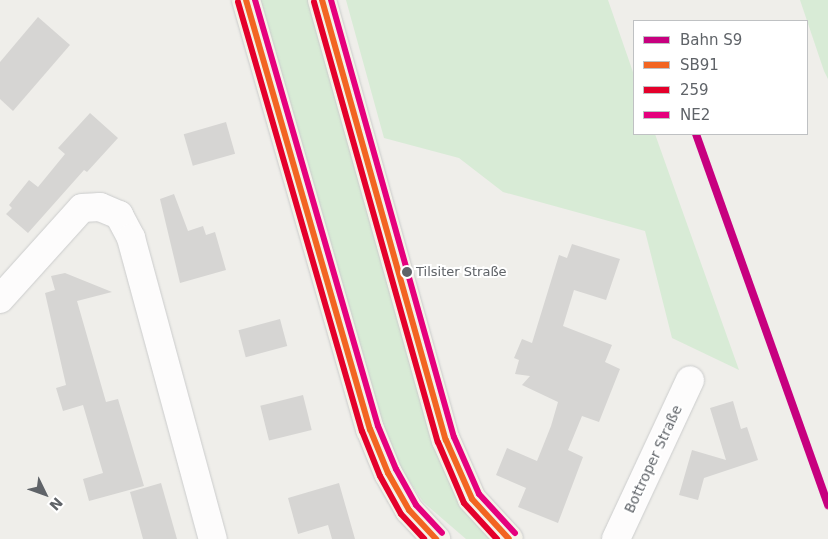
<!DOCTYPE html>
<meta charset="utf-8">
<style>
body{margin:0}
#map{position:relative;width:828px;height:539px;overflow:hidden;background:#efeeea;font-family:"DejaVu Sans",sans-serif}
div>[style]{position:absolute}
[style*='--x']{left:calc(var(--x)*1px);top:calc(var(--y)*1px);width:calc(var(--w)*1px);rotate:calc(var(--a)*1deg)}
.green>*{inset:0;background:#d8ebd6}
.building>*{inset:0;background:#d6d5d3;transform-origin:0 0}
.roads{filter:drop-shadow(0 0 1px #cbcccc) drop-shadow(0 0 1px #cbcccc)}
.minor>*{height:28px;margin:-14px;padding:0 14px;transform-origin:14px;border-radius:14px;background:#fdfcfc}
.major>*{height:28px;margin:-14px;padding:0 14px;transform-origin:14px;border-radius:14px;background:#f4f2e9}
.bus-1>*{height:6px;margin:-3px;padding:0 3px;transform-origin:3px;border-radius:3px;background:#f26522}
.bus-2>*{height:6px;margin:-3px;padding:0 3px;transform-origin:3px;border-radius:3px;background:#e4002b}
.bus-3>*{height:6px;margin:-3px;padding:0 3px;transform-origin:3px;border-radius:3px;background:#e5007d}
.rail-1>*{height:8px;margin:-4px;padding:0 4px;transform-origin:4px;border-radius:4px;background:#c7007f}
.dots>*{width:14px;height:14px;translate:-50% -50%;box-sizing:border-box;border:2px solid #fff;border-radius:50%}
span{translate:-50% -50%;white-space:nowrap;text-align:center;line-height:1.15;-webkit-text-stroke:4px #fff;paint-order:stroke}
.bus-label{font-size:13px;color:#5f6368}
.left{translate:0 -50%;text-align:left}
.street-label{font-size:14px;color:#5f6368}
.legend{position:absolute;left:633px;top:20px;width:175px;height:115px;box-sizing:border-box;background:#fff;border:1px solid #bfc1c3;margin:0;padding:6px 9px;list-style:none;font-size:15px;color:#5f6368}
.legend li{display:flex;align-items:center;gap:10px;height:25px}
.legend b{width:25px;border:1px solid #bfc1c3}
.north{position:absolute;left:20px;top:469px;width:50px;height:50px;-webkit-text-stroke:4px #fff;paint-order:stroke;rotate:132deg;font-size:14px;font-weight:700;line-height:20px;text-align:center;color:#5f6368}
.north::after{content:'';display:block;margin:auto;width:18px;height:22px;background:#5f6368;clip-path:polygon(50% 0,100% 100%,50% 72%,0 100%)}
</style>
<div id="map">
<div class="green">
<div style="clip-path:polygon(260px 0,312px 0,493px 539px,466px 539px,423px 502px,397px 462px,379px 416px)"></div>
<div style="clip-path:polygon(346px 0,608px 0,634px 75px,634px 134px,655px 134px,739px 370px,672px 338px,645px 231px,503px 192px,459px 158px,384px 138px)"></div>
<div style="clip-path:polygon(800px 0,828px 0,828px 79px,824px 71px)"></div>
</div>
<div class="building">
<div style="clip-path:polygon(38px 17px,70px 45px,13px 111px,0 99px,0 62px)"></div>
<div style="clip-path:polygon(90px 113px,118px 138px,87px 172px,84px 170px,28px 233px,6px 214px,12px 208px,9px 205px,29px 180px,38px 187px,65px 154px,58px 148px)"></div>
<div style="left:226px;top:122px;width:33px;height:44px;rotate:74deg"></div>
<div style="clip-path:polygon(174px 194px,188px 231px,203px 226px,206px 235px,215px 232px,226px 270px,180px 283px,160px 199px)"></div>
<div style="clip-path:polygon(572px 244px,620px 259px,606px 300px,574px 290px,563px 326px,612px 345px,605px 362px,620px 369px,599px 422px,582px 416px,568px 450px,583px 457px,558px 523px,518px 507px,526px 488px,496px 475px,507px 448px,537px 461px,551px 426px,558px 402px,522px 385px,530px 376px,515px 374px,519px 360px,514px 358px,522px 339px,532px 343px,559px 255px,567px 258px)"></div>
<div style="clip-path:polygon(65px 273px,112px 292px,77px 301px,106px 402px,118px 399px,144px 486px,89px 501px,83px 479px,103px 473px,83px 405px,63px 411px,56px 388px,66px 385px,45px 293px,55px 290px,51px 276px)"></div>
<div style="left:280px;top:319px;width:28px;height:43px;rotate:75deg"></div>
<div style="left:303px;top:395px;width:36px;height:44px;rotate:76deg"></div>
<div style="clip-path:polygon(733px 401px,741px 429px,747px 427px,758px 460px,704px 478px,698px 500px,679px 495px,692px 450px,726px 460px,710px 408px)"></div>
<div style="clip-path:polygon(161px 483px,177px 539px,143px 539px,130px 492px)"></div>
<div style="clip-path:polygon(339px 483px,355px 539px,332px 539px,328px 525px,298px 534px,288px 498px)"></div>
</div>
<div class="roads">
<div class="minor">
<div style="--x:0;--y:299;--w:122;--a:-48"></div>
<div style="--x:82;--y:208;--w:18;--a:-3"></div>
<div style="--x:100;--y:207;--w:21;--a:23"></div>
<div style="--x:119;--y:215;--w:26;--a:62"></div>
<div style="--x:131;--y:238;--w:312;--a:74.8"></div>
<div style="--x:616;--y:539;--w:175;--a:-65"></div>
</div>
<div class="major">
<div style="--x:246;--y:0;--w:447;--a:73.9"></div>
<div style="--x:370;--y:429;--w:48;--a:67.8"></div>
<div style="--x:388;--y:473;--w:43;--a:60.4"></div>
<div style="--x:409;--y:510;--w:40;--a:47"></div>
<div style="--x:322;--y:0;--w:457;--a:74.3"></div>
<div style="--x:446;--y:440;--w:64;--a:66.2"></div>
<div style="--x:472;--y:499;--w:54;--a:47.2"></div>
</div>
</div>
<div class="bus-1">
<div style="--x:246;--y:0;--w:447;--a:73.9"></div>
<div style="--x:370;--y:429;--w:48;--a:67.8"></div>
<div style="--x:388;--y:473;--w:43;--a:60.4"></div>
<div style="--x:409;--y:510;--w:40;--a:47"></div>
<div style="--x:322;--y:0;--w:457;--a:74.3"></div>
<div style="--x:446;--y:440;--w:64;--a:66.2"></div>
<div style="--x:472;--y:499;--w:54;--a:47.2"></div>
</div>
<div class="bus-2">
<div style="--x:238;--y:2;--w:447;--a:73.9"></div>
<div style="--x:362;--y:431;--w:48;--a:68.2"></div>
<div style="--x:380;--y:476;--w:43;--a:61.1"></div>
<div style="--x:401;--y:514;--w:34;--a:47"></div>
<div style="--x:314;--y:2;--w:457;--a:74.3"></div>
<div style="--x:438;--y:442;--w:66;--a:66.9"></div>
<div style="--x:464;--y:503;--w:49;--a:47.5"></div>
</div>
<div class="bus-3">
<div style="--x:255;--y:0;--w:443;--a:73.9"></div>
<div style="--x:378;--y:426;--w:47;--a:67.3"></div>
<div style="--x:396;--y:469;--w:41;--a:60.9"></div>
<div style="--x:416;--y:505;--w:38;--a:47"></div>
<div style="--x:331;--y:0;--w:454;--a:74.3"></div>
<div style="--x:454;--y:437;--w:62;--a:66.3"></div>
<div style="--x:479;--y:494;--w:53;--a:47.3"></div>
</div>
<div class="rail-1">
<div style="--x:696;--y:134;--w:394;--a:70.4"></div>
</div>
<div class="dots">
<div style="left:407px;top:272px;background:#5f6368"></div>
</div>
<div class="bus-label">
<span class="left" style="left:416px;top:272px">Tilsiter Straße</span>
</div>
<div class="street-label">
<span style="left:653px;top:459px;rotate:-65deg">Bottroper Straße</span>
</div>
<ul class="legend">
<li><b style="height:6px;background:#c7007f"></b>Bahn S9</li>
<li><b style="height:6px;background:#f26522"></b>SB91</li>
<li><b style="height:6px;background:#e4002b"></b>259</li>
<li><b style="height:6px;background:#e5007d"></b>NE2</li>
</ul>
<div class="north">N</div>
</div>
